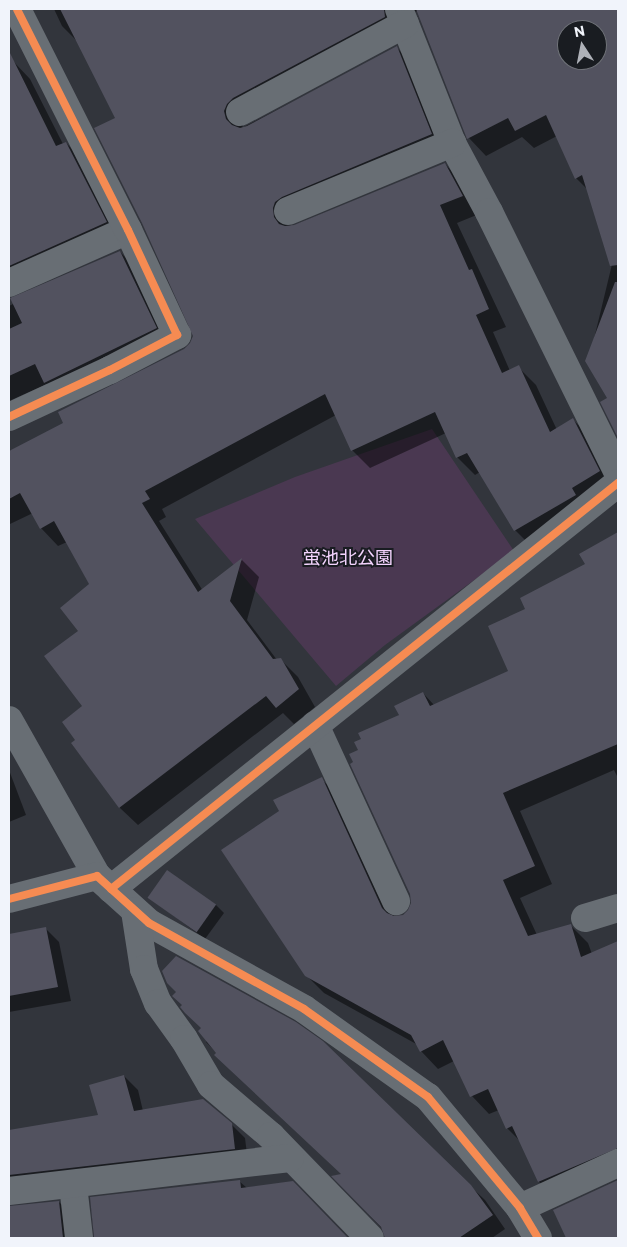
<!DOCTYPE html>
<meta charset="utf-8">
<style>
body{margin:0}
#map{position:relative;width:627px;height:1247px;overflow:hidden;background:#32353c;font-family:Commissioner,"Noto Sans JP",sans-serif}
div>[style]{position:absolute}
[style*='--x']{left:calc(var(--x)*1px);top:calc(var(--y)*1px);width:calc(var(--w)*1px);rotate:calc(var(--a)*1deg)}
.green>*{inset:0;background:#4a3851}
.shadow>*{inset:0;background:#0007}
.building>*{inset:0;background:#52525f;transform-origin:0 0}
.minor>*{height:28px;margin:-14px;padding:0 14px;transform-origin:14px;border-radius:14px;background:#686e74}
.cycleway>*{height:8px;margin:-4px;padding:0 4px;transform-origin:4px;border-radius:4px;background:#f68b52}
span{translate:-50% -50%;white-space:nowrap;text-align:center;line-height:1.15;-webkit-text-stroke:4px #191c21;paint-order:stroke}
.park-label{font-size:18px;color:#f4d4fe}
.frame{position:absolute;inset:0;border:10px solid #f1f4fb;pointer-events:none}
.north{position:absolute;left:557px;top:20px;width:50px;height:50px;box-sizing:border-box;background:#191c21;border:1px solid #6f7278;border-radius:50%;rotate:349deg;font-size:14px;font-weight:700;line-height:20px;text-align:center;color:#f1f4fb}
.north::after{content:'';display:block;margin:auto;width:18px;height:22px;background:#aeb1b8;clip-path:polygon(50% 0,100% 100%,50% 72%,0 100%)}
</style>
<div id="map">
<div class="green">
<div style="clip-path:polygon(432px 429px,514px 551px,385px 645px,336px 686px,195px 519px,295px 477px)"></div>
</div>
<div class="shadow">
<div style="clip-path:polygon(evenodd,54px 9px,618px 9px,618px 435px,602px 402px,609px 398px,593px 343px,614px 256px,588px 190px,576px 178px,557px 136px,534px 148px,522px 137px,486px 156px,469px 138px,418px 11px,411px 12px,244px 122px,242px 128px,397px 48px,414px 65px,449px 152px,293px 220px,290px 227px,445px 164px,462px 182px,479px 214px,457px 223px,506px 327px,493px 332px,510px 371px,518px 367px,536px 385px,557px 430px,573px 420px,591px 437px,616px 489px,533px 548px,515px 530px,480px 472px,475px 475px,457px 457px,446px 433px,370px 468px,352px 450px,336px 415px,162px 509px,166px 517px,159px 521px,203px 591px,242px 560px,259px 577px,247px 620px,277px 660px,280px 659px,298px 677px,315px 707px,294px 724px,283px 713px,138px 825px,120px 808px,72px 744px,77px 740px,84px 706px,80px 631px,90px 585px,67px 542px,58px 546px,41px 528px,33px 513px,10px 524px,9px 523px,9px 449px,12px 451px,65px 424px,185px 350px,191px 345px,194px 337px,117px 119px,77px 41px,62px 26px,54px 9px,567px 30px,597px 30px,597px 60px,567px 60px,567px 30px)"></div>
<div style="clip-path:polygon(13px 61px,30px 79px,63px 144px,66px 143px,84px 161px,123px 240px,9px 281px,9px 63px)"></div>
<div style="clip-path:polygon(120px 252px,138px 270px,173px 346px,63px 400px,47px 384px,9px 401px,9px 306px)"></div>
<div style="clip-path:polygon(618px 533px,618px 778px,614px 770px,520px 811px,552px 884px,520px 898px,537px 935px,570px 925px,588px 943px,592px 954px,618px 942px,618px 1171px,557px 1199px,539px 1182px,520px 1141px,507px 1128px,499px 1110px,489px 1114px,472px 1096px,454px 1061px,438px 1069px,421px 1051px,418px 1045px,324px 993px,306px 975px,281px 811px,321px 779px,339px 796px,395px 918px,403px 916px,409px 911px,413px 903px,411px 894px,360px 751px,423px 693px,434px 705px,510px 671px,527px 610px,587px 564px,581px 555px)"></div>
<div style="clip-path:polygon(9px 770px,26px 815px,9px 822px)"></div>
<div style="clip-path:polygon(167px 872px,216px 905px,224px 913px,205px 939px,149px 897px)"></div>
<div style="clip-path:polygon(45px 928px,59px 942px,71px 1001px,9px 1012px,9px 935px)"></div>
<div style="clip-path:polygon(207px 1041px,470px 1186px,485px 1200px,505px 1229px,492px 1238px,386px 1238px,386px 1233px,334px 1176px,343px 1175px,217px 1053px,206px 1042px)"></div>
<div style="clip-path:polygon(124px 1076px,138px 1090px,143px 1111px,231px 1124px,245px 1138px,248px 1162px,9px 1198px,9px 1131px,99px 1116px)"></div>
<div style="clip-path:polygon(239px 1181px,247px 1188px,292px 1182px,347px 1238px,94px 1238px,91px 1198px)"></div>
<div style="clip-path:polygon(618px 1181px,618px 1238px,568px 1238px,554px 1211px)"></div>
<div style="clip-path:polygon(59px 1202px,72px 1216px,76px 1238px,9px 1238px,9px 1208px)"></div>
</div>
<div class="building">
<div style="clip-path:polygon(60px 9px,384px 9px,385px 17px,233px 98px,227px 104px,224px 111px,226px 119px,232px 125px,240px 128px,247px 126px,397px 46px,432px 134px,282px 197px,275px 202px,273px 208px,274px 217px,279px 224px,285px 226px,294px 225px,445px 163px,463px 196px,440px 205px,469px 270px,472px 269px,489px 309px,476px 315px,502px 373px,519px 365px,550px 432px,573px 418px,600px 471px,572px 488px,576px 495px,514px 531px,467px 453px,456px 458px,435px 412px,351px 451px,325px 394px,145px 491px,150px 499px,142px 503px,198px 592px,242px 558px,230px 601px,273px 659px,281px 658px,299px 689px,276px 708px,266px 696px,119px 808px,71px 743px,75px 740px,62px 722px,82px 706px,44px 656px,78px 631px,60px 608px,89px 584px,54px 521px,40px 529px,20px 493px,9px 499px,9px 451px,63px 423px,58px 412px,184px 349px,190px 343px,193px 336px,142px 223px,94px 128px,115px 118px)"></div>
<div style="clip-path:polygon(evenodd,416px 9px,618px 9px,618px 265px,610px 266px,582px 175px,575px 179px,546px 115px,515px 131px,508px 118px,467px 139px,416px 9px,567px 30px,597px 30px,597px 60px,567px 60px,567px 30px)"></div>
<div style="clip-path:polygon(9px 51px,56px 146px,66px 142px,107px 222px,9px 266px)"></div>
<div style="clip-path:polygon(120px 251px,157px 328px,44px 383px,35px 364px,9px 376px,9px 329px,22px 323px,10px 298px)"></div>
<div style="clip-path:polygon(615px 282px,618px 282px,618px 438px,600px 402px,607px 398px,585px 361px)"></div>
<div style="clip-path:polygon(618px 532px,618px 744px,503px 793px,535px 866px,503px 880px,528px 936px,571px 924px,581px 957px,618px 941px,618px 1148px,538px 1182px,512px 1126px,506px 1129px,488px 1089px,470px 1097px,443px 1040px,420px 1052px,411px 1035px,305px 976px,221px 850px,279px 811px,273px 800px,322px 777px,382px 908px,387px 913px,394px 916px,403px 915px,408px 910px,411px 903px,410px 894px,350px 764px,353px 762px,349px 754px,358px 750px,354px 742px,361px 739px,358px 733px,399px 715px,394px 706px,423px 692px,430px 706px,508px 671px,488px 626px,525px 609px,520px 598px,585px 564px,579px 554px)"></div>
<div style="left:167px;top:870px;width:60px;height:34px;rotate:35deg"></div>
<div style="clip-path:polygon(46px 927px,58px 987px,9px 996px,9px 934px)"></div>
<div style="clip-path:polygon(176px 956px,296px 1022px,323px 1041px,471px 1185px,493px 1215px,459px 1238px,385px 1238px,381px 1227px,331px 1176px,341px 1174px,214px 1055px,216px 1053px,198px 1031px,201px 1028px,185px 1013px,180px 1007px,182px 1005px,172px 996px,176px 992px,167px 983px,162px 971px)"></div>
<div style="clip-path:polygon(124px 1075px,134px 1111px,203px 1099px,232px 1123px,235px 1149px,9px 1175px,9px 1130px,98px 1115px,89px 1085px)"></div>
<div style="clip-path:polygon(240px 1180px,241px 1188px,293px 1181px,348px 1238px,94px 1238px,90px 1197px)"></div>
<div style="clip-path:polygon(618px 1180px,618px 1238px,566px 1238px,553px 1210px)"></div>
<div style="clip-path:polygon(59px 1201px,63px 1238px,9px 1238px,9px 1206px)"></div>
</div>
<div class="minor">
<div style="--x:399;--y:9;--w:144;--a:68.4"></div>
<div style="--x:452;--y:143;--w:78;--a:61.8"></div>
<div style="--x:489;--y:212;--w:291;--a:63.7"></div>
<div style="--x:240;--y:112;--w:187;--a:-28.1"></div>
<div style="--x:288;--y:211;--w:178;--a:-22.5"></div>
<div style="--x:9;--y:283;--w:130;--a:-24"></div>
<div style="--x:9;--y:417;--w:111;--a:-25"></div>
<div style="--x:110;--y:370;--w:76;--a:-27.6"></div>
<div style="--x:177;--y:335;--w:116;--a:-115"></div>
<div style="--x:128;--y:230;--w:247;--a:-116.7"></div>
<div style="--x:9;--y:720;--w:179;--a:60.6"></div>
<div style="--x:315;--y:725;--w:194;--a:65.3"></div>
<div style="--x:111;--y:889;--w:650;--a:-38.69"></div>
<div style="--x:9;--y:899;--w:91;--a:-14.6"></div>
<div style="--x:97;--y:876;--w:70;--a:42.1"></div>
<div style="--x:149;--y:923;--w:177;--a:29"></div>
<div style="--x:304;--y:1009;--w:152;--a:35.4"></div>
<div style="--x:428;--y:1097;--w:144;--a:50.3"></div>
<div style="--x:520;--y:1208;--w:35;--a:59"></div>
<div style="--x:135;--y:911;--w:59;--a:81.2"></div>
<div style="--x:144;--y:969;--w:37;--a:68"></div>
<div style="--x:158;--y:1003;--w:44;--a:54.2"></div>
<div style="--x:184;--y:1039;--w:53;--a:59.6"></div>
<div style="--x:211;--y:1085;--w:79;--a:40.4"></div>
<div style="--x:271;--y:1136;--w:142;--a:45.9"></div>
<div style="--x:585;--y:918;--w:34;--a:-17"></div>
<div style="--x:73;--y:1185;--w:53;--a:83.5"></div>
<div style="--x:9;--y:1191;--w:283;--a:-6.7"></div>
<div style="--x:520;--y:1208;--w:108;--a:-24.7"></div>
</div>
<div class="cycleway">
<div style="--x:9;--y:417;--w:111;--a:-25"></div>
<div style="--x:110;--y:370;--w:76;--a:-27.6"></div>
<div style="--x:177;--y:335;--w:116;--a:-115"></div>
<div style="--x:128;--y:230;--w:247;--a:-116.7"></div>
<div style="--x:111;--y:889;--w:650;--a:-38.69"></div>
<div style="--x:9;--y:899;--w:91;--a:-14.6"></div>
<div style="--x:97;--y:876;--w:70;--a:42.1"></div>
<div style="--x:149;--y:923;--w:177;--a:29"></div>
<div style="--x:304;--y:1009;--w:152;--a:35.4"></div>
<div style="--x:428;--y:1097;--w:144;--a:50.3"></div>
<div style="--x:520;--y:1208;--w:35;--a:59"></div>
</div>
<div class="park-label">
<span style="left:348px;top:557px">蛍池北公園</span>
</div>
<div class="frame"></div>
<div class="north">N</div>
</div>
